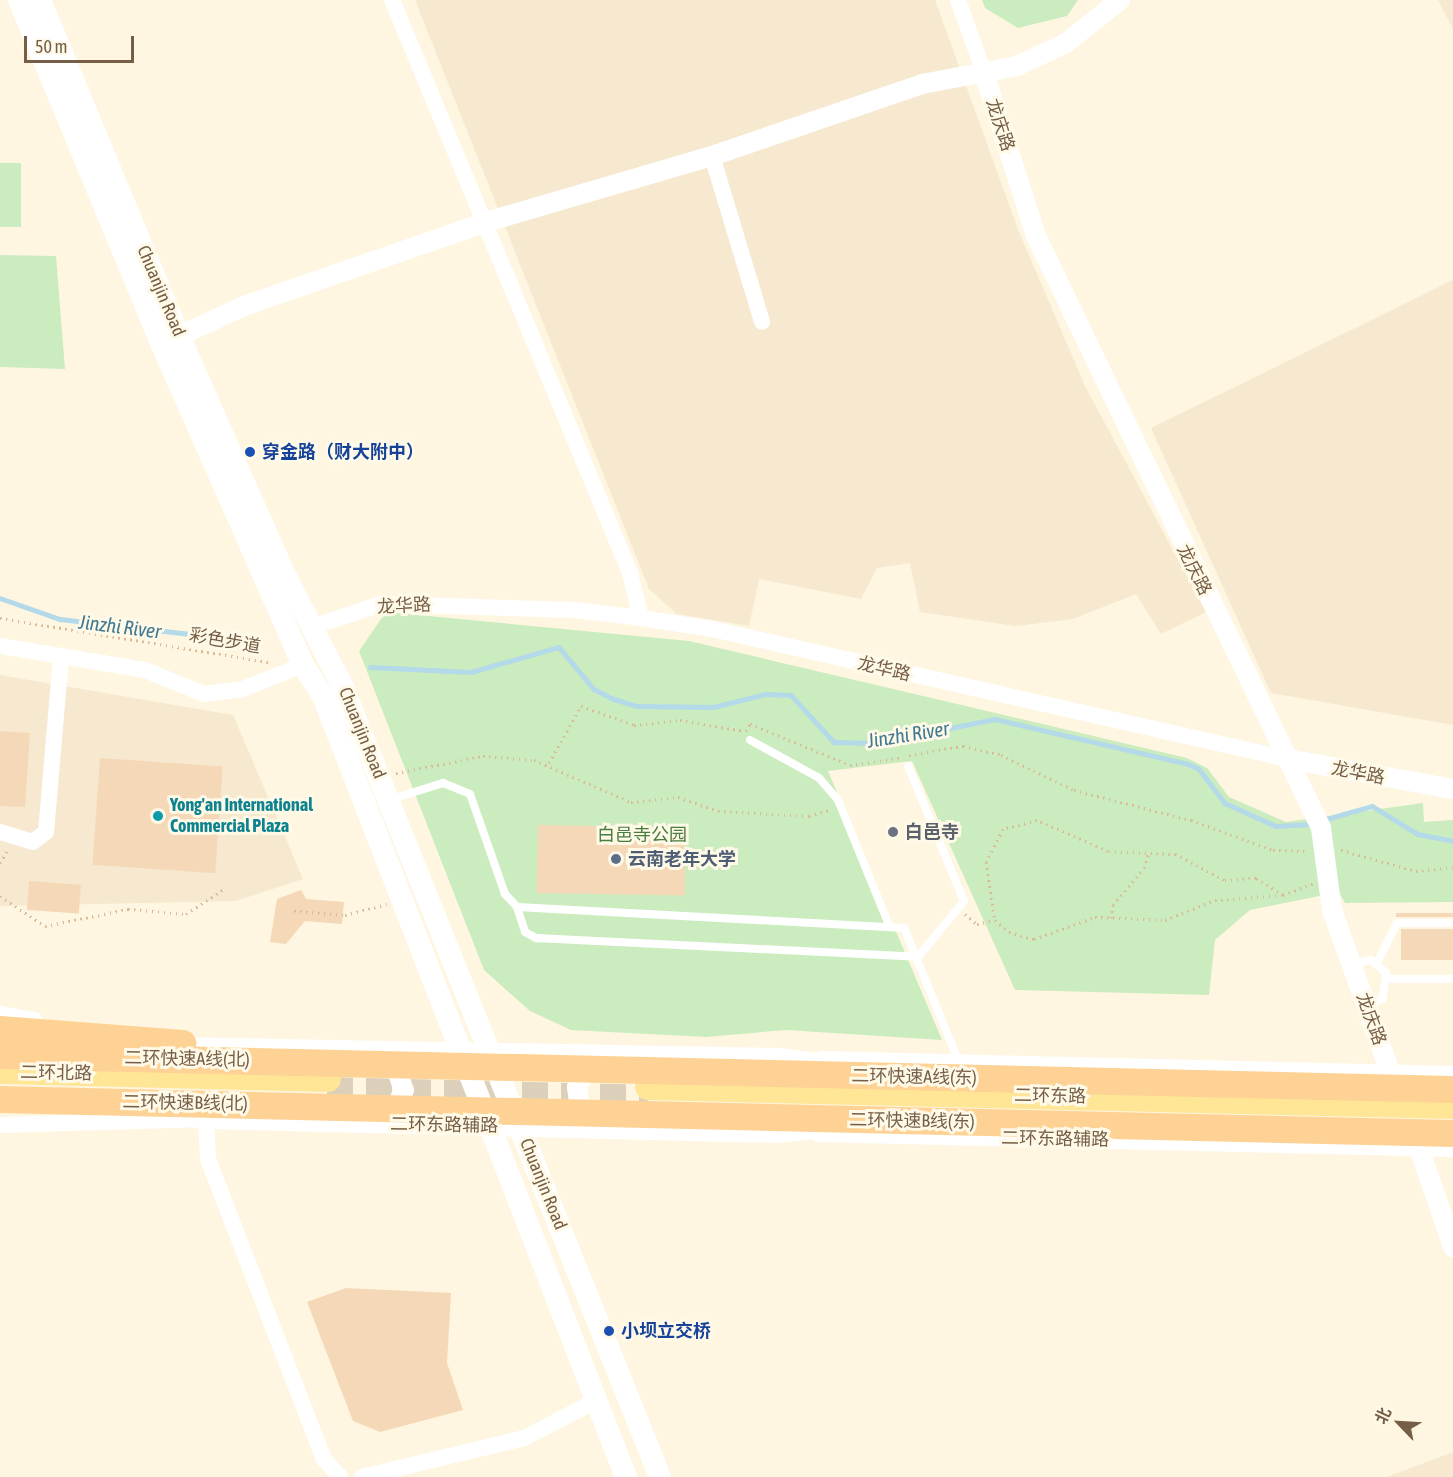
<!DOCTYPE html>
<meta charset="utf-8">
<style>
body{margin:0}
#map{position:relative;width:1453px;height:1477px;overflow:hidden;background:#fef6e1;font-family:"Asap Condensed","Noto Sans SC",sans-serif}
div>[style]{position:absolute}
[style*='--x']{left:calc(var(--x)*1px);top:calc(var(--y)*1px);width:calc(var(--w)*1px);rotate:calc(var(--a)*1deg)}
.residential>*{inset:0;background:#f6e9cf}
.green>*{inset:0;background:#cbecbf;transform-origin:0 0}
.stream>*{height:4.5px;margin:-2.25px;padding:0 2.25px;transform-origin:2.25px;border-radius:2.25px;background:#b4d9e8}
.building>*{inset:0;background:#f5d8b7;transform-origin:0 0}
.primary-tunnel>*{height:26px;margin-top:-13px;transform-origin:0;background:repeating-linear-gradient(90deg,#dcd0ba 0 26px,transparent 0 39px)}
.path>*{height:3px;margin-top:-1.5px;transform-origin:0;background:repeating-linear-gradient(90deg,#d9bb9a 0 1.5px,transparent 0 6px)}
.service>*{height:8px;margin:-4px;padding:0 4px;transform-origin:4px;border-radius:4px;background:#fff}
.minor>*{height:16px;margin:-8px;padding:0 8px;transform-origin:8px;border-radius:8px;background:#fff}
.tertiary>*{height:20px;margin:-10px;padding:0 10px;transform-origin:10px;border-radius:10px;background:#fff}
.secondary>*{height:22px;margin:-11px;padding:0 11px;transform-origin:11px;border-radius:11px;background:#fff}
.primary>*{height:26px;margin:-13px;padding:0 13px;transform-origin:13px;border-radius:13px;background:#ffe696}
.trunk>*{height:27px;margin:-13.5px;padding:0 13.5px;transform-origin:13.5px;border-radius:13.5px;background:#fed294}
.dots>*{width:16px;height:16px;translate:-50% -50%;box-sizing:border-box;border:3px solid #fff9e8;border-radius:50%}
span{translate:-50% -50%;white-space:nowrap;text-align:center;line-height:1.15;-webkit-text-stroke:6px #fff9e8;paint-order:stroke}
.street-label{font-size:18px;color:#765e46}
.transit-label{font-size:18px;color:#164399;font-weight:700}
.left{translate:0 -50%;text-align:left}
.culture-label{font-size:18px;color:#0d838f;font-weight:700}
.worship-label{font-size:18px;color:#5b616d;font-weight:700}
.park-label{font-size:18px;color:#487d3d}
.service-label{font-size:18px;color:#4e5e75;font-weight:700}
.water-label{font-size:20px;color:#427993;font-style:italic}
.north{position:absolute;left:1369px;top:1393px;width:60px;height:60px;-webkit-text-stroke:4px #fff9e8;paint-order:stroke;rotate:295deg;font-size:16px;font-weight:700;line-height:24px;text-align:center;color:#765e46}
.north::after{content:'';display:block;margin:auto;width:21px;height:27px;background:#765e46;clip-path:polygon(50% 0,100% 100%,50% 72%,0 100%)}
.scale{position:absolute;left:24px;top:36px;width:110px;height:27px;box-sizing:border-box;border:3px solid #765e46;border-top:0;padding-left:8px;font-size:18px;line-height:21px;white-space:nowrap;color:#765e46;-webkit-text-stroke:4px #fff9e8;paint-order:stroke}
</style>
<div id="map">
<div class="residential">
<div style="clip-path:polygon(415px 0,935px 0,1019px 232px,1085px 386px,1206px 612px,1161px 634px,1136px 594px,1073px 619px,1015px 626px,920px 612px,910px 563px,877px 568px,861px 599px,759px 579px,749px 626px,677px 614px,649px 589px)"></div>
<div style="clip-path:polygon(1438px 0,1453px 0,1453px 29px)"></div>
<div style="clip-path:polygon(1453px 280px,1453px 725px,1271px 693px,1151px 428px)"></div>
<div style="clip-path:polygon(0 675px,233px 715px,303px 879px,236px 901px,0 906px)"></div>
<div style="clip-path:polygon(1453px 1452px,1453px 1477px,1387px 1477px)"></div>
</div>
<div class="green">
<div style="clip-path:polygon(982px 0,1078px 0,1067px 16px,1018px 28px,985px 8px)"></div>
<div style="left:0;top:163px;width:21px;height:64px"></div>
<div style="clip-path:polygon(0 255px,56px 256px,65px 369px,0 367px)"></div>
<div style="clip-path:polygon(386px 612px,689px 641px,1187px 758px,1207px 768px,1229px 797px,1286px 822px,1423px 803px,1424px 822px,1453px 820px,1453px 902px,1345px 903px,1339px 892px,1250px 910px,1215px 940px,1209px 995px,1015px 990px,912px 761px,828px 771px,942px 1040px,786px 1030px,706px 1037px,571px 1030px,530px 1011px,484px 970px,359px 651px)"></div>
</div>
<div class="stream">
<div style="--x:0;--y:598;--w:64;--a:19.3"></div>
<div style="--x:60;--y:619;--w:183;--a:6.6"></div>
<div style="--x:370;--y:667;--w:101;--a:2.8"></div>
<div style="--x:471;--y:672;--w:91;--a:-15.9"></div>
<div style="--x:559;--y:647;--w:55;--a:50.2"></div>
<div style="--x:594;--y:689;--w:22;--a:27"></div>
<div style="--x:614;--y:699;--w:24;--a:17"></div>
<div style="--x:637;--y:706;--w:76;--a:0.8"></div>
<div style="--x:713;--y:707;--w:55;--a:-13.8"></div>
<div style="--x:766;--y:694;--w:25;--a:2"></div>
<div style="--x:791;--y:695;--w:64;--a:47.5"></div>
<div style="--x:834;--y:742;--w:41;--a:1.4"></div>
<div style="--x:875;--y:743;--w:122;--a:-11.3"></div>
<div style="--x:995;--y:719;--w:198;--a:13.1"></div>
<div style="--x:1188;--y:764;--w:12;--a:24"></div>
<div style="--x:1199;--y:769;--w:43;--a:52.6"></div>
<div style="--x:1225;--y:803;--w:56;--a:24.3"></div>
<div style="--x:1276;--y:826;--w:36;--a:-3"></div>
<div style="--x:1323;--y:820;--w:51;--a:-15.9"></div>
<div style="--x:1372;--y:806;--w:54;--a:31.3"></div>
<div style="--x:1418;--y:834;--w:36;--a:11"></div>
</div>
<div class="building">
<div style="clip-path:polygon(0 731px,30px 733px,25px 807px,0 806px)"></div>
<div style="left:100px;top:758px;width:123px;height:107px;rotate:4deg"></div>
<div style="left:538px;top:825px;width:148px;height:68px;rotate:1deg"></div>
<div style="left:29px;top:881px;width:52px;height:29px;rotate:4deg"></div>
<div style="clip-path:polygon(301px 890px,306px 899px,344px 902px,342px 924px,305px 921px,286px 944px,270px 942px,277px 899px)"></div>
<div style="left:1396px;top:913px;width:57px;height:4px"></div>
<div style="left:1401px;top:929px;width:52px;height:31px"></div>
<div style="clip-path:polygon(346px 1288px,451px 1293px,447px 1363px,463px 1410px,380px 1432px,353px 1421px,307px 1302px)"></div>
</div>
<div class="primary-tunnel">
<div style="--x:327;--y:1090;--w:321;--a:1.4"></div>
</div>
<div class="path">
<div style="--x:0;--y:618;--w:272;--a:9.3"></div>
<div style="--x:746;--y:731;--w:8;--a:-60"></div>
<div style="--x:750;--y:724;--w:108;--a:22.3"></div>
<div style="--x:850;--y:765;--w:50;--a:-8"></div>
<div style="--x:909;--y:755;--w:55;--a:-9.5"></div>
<div style="--x:963;--y:746;--w:39;--a:13"></div>
<div style="--x:1001;--y:755;--w:81;--a:25.6"></div>
<div style="--x:1074;--y:790;--w:121;--a:14.4"></div>
<div style="--x:1191;--y:820;--w:87;--a:20.1"></div>
<div style="--x:1273;--y:850;--w:35;--a:2"></div>
<div style="--x:549;--y:763;--w:65;--a:-60.7"></div>
<div style="--x:581;--y:706;--w:56;--a:19.7"></div>
<div style="--x:634;--y:725;--w:46;--a:-6.2"></div>
<div style="--x:680;--y:720;--w:65;--a:9.8"></div>
<div style="--x:396;--y:773;--w:89;--a:-11.1"></div>
<div style="--x:483;--y:756;--w:51;--a:4.5"></div>
<div style="--x:534;--y:760;--w:106;--a:23.4"></div>
<div style="--x:631;--y:802;--w:47;--a:-6.1"></div>
<div style="--x:678;--y:797;--w:42;--a:19.3"></div>
<div style="--x:718;--y:811;--w:91;--a:3.1"></div>
<div style="--x:809;--y:816;--w:22;--a:-16"></div>
<div style="--x:1341;--y:850;--w:78;--a:15.6"></div>
<div style="--x:1416;--y:871;--w:37;--a:-6"></div>
<div style="--x:0;--y:863;--w:16;--a:-60"></div>
<div style="--x:1283;--y:895;--w:32;--a:-148"></div>
<div style="--x:1256;--y:878;--w:32;--a:176"></div>
<div style="--x:1224;--y:880;--w:55;--a:-151.6"></div>
<div style="--x:1176;--y:854;--w:68;--a:-177.5"></div>
<div style="--x:1108;--y:851;--w:77;--a:-156.4"></div>
<div style="--x:1037;--y:820;--w:35;--a:165"></div>
<div style="--x:1003;--y:829;--w:37;--a:117"></div>
<div style="--x:986;--y:862;--w:59;--a:81.2"></div>
<div style="--x:995;--y:920;--w:18;--a:41"></div>
<div style="--x:1009;--y:932;--w:26;--a:16"></div>
<div style="--x:1034;--y:939;--w:65;--a:-19.8"></div>
<div style="--x:1095;--y:917;--w:70;--a:2.5"></div>
<div style="--x:1165;--y:920;--w:54;--a:-21.8"></div>
<div style="--x:1215;--y:900;--w:68;--a:-4.2"></div>
<div style="--x:1283;--y:895;--w:33;--a:-21"></div>
<div style="--x:0;--y:896;--w:54;--a:33.7"></div>
<div style="--x:45;--y:926;--w:85;--a:-11.6"></div>
<div style="--x:128;--y:909;--w:58;--a:4.9"></div>
<div style="--x:186;--y:914;--w:45;--a:-33.3"></div>
<div style="--x:294;--y:911;--w:51;--a:4.5"></div>
<div style="--x:345;--y:915;--w:43;--a:-14.7"></div>
<div style="--x:965;--y:914;--w:16;--a:40"></div>
<div style="--x:977;--y:924;--w:18;--a:-13"></div>
<div style="--x:1111;--y:918;--w:13;--a:-81"></div>
<div style="--x:1113;--y:905;--w:48;--a:-50"></div>
<div style="--x:1144;--y:868;--w:16;--a:-72"></div>
</div>
<div class="service">
<div style="--x:750;--y:740;--w:79;--a:28.8"></div>
<div style="--x:819;--y:778;--w:29;--a:49"></div>
<div style="--x:838;--y:800;--w:135;--a:67.8"></div>
<div style="--x:389;--y:800;--w:57;--a:-17.5"></div>
<div style="--x:443;--y:783;--w:29;--a:22"></div>
<div style="--x:470;--y:794;--w:106;--a:70.7"></div>
<div style="--x:505;--y:894;--w:18;--a:47"></div>
<div style="--x:517;--y:907;--w:388;--a:3.1"></div>
<div style="--x:904;--y:928;--w:145;--a:67.7"></div>
<div style="--x:517;--y:907;--w:26;--a:72"></div>
<div style="--x:525;--y:932;--w:13;--a:29"></div>
<div style="--x:536;--y:938;--w:382;--a:2.8"></div>
<div style="--x:918;--y:957;--w:72;--a:-50.6"></div>
<div style="--x:964;--y:901;--w:146;--a:-112.5"></div>
<div style="--x:1377;--y:963;--w:45;--a:-63.4"></div>
<div style="--x:1397;--y:923;--w:56;--a:0"></div>
<div style="--x:1351;--y:964;--w:20;--a:-11"></div>
<div style="--x:1371;--y:960;--w:20;--a:41"></div>
<div style="--x:1386;--y:973;--w:25;--a:97"></div>
<div style="--x:1383;--y:998;--w:19;--a:155"></div>
<div style="--x:1388;--y:979;--w:65;--a:0"></div>
</div>
<div class="minor">
<div style="--x:392;--y:0;--w:620;--a:67.44"></div>
<div style="--x:630;--y:573;--w:46;--a:76.3"></div>
<div style="--x:958;--y:0;--w:74;--a:70.3"></div>
<div style="--x:712;--y:156;--w:173;--a:73.2"></div>
<div style="--x:312;--y:627;--w:73;--a:-18.4"></div>
<div style="--x:381;--y:604;--w:194;--a:1.8"></div>
<div style="--x:575;--y:610;--w:66;--a:6.9"></div>
<div style="--x:641;--y:618;--w:72;--a:8.8"></div>
<div style="--x:712;--y:629;--w:590;--a:12.72"></div>
<div style="--x:0;--y:646;--w:147;--a:9.4"></div>
<div style="--x:145;--y:670;--w:64;--a:22.1"></div>
<div style="--x:204;--y:694;--w:39;--a:-7"></div>
<div style="--x:243;--y:689;--w:65;--a:-21.8"></div>
<div style="--x:0;--y:832;--w:34;--a:17"></div>
<div style="--x:33;--y:842;--w:16;--a:-38"></div>
<div style="--x:46;--y:832;--w:177;--a:-85.1"></div>
<div style="--x:0;--y:1014;--w:35;--a:10"></div>
<div style="--x:821;--y:1059;--w:632;--a:1.36"></div>
<div style="--x:0;--y:1125;--w:206;--a:-1.7"></div>
<div style="--x:206;--y:1119;--w:40;--a:87.1"></div>
<div style="--x:208;--y:1159;--w:322;--a:68.9"></div>
<div style="--x:324;--y:1459;--w:24;--a:48"></div>
<div style="--x:818;--y:1134;--w:635;--a:1.35"></div>
<div style="--x:362;--y:1477;--w:167;--a:-13.5"></div>
<div style="--x:524;--y:1438;--w:81;--a:-27.2"></div>
</div>
<div class="tertiary">
<div style="--x:983;--y:70;--w:174;--a:72.3"></div>
<div style="--x:1036;--y:236;--w:657;--a:64.29"></div>
<div style="--x:1321;--y:828;--w:83;--a:82.4"></div>
<div style="--x:1332;--y:910;--w:172;--a:70.3"></div>
<div style="--x:179;--y:336;--w:72;--a:-24.8"></div>
<div style="--x:244;--y:306;--w:256;--a:-19.1"></div>
<div style="--x:486;--y:222;--w:235;--a:-16.3"></div>
<div style="--x:712;--y:156;--w:222;--a:-18.9"></div>
<div style="--x:922;--y:84;--w:97;--a:-10.7"></div>
<div style="--x:1017;--y:66;--w:54;--a:-25.1"></div>
<div style="--x:1066;--y:43;--w:69;--a:-38.5"></div>
<div style="--x:1288;--y:759;--w:168;--a:10.3"></div>
<div style="--x:169;--y:1047;--w:612;--a:1.03"></div>
<div style="--x:781;--y:1058;--w:57;--a:8.1"></div>
<div style="--x:392;--y:1056;--w:36;--a:71"></div>
<div style="--x:404;--y:1090;--w:29;--a:115"></div>
<div style="--x:155;--y:1112;--w:51;--a:7.8"></div>
<div style="--x:206;--y:1119;--w:572;--a:1.4"></div>
<div style="--x:778;--y:1133;--w:55;--a:-6.2"></div>
<div style="--x:588;--y:1121;--w:14;--a:-124"></div>
<div style="--x:580;--y:1109;--w:22;--a:-98"></div>
<div style="--x:577;--y:1087;--w:30;--a:-62"></div>
<div style="--x:1419;--y:1148;--w:105;--a:71"></div>
</div>
<div class="secondary">
<div style="--x:19;--y:0;--w:364;--a:67.5"></div>
<div style="--x:158;--y:336;--w:360;--a:66.2"></div>
<div style="--x:303;--y:665;--w:37;--a:57"></div>
<div style="--x:323;--y:696;--w:838;--a:68.8"></div>
<div style="--x:40;--y:0;--w:364;--a:67.5"></div>
<div style="--x:179;--y:336;--w:261;--a:66.1"></div>
<div style="--x:285;--y:575;--w:124;--a:62.6"></div>
<div style="--x:342;--y:685;--w:853;--a:68.12"></div>
</div>
<div class="primary">
<div style="--x:0;--y:1071;--w:328;--a:1.4"></div>
<div style="--x:648;--y:1087;--w:805;--a:1.35"></div>
</div>
<div class="trunk">
<div style="--x:0;--y:1029;--w:183;--a:4.4"></div>
<div style="--x:0;--y:1055;--w:1453;--a:1.34"></div>
<div style="--x:0;--y:1099;--w:1453;--a:1.34"></div>
</div>
<div class="dots">
<div style="left:250px;top:452px;background:#1a4fb4"></div>
<div style="left:158px;top:816px;background:#0f9aa8"></div>
<div style="left:893px;top:832px;background:#6b7280"></div>
<div style="left:616px;top:859px;background:#5c6f8a"></div>
<div style="left:609px;top:1331px;background:#1a4fb4"></div>
</div>
<div class="street-label">
<span style="left:1000px;top:125px;rotate:72deg">龙庆路</span>
<span style="left:161px;top:291px;rotate:67deg">Chuanjin Road</span>
<span style="left:1194px;top:570px;rotate:63deg">龙庆路</span>
<span style="left:404px;top:606px;rotate:-3deg">龙华路</span>
<span style="left:225px;top:641px;rotate:10deg">彩色步道</span>
<span style="left:884px;top:669px;rotate:13deg">龙华路</span>
<span style="left:362px;top:733px;rotate:68deg">Chuanjin Road</span>
<span style="left:1358px;top:773px;rotate:11deg">龙华路</span>
<span style="left:1371px;top:1019px;rotate:70deg">龙庆路</span>
<span style="left:187px;top:1059px;rotate:1deg">二环快速A线(北)</span>
<span style="left:56px;top:1073px;rotate:1deg">二环北路</span>
<span style="left:914px;top:1077px;rotate:1deg">二环快速A线(东)</span>
<span style="left:1050px;top:1096px;rotate:1deg">二环东路</span>
<span style="left:185px;top:1103px;rotate:1deg">二环快速B线(北)</span>
<span style="left:912px;top:1121px;rotate:1deg">二环快速B线(东)</span>
<span style="left:444px;top:1125px;rotate:1deg">二环东路辅路</span>
<span style="left:1055px;top:1139px;rotate:1deg">二环东路辅路</span>
<span style="left:543px;top:1184px;rotate:68deg">Chuanjin Road</span>
</div>
<div class="transit-label">
<span class="left" style="left:262px;top:452px">穿金路（财大附中）</span>
<span class="left" style="left:621px;top:1331px">小坝立交桥</span>
</div>
<div class="culture-label">
<span class="left" style="left:170px;top:816px">Yong'an International<br>Commercial Plaza</span>
</div>
<div class="worship-label">
<span class="left" style="left:905px;top:832px">白邑寺</span>
</div>
<div class="park-label">
<span style="left:642px;top:835px">白邑寺公园</span>
</div>
<div class="service-label">
<span class="left" style="left:628px;top:859px">云南老年大学</span>
</div>
<div class="water-label">
<span style="left:120px;top:626px;rotate:7deg">Jinzhi River</span>
<span style="left:908px;top:734px;rotate:-9deg">Jinzhi River</span>
</div>
<div class="north">北</div>
<div class="scale">50 m</div>
</div>
